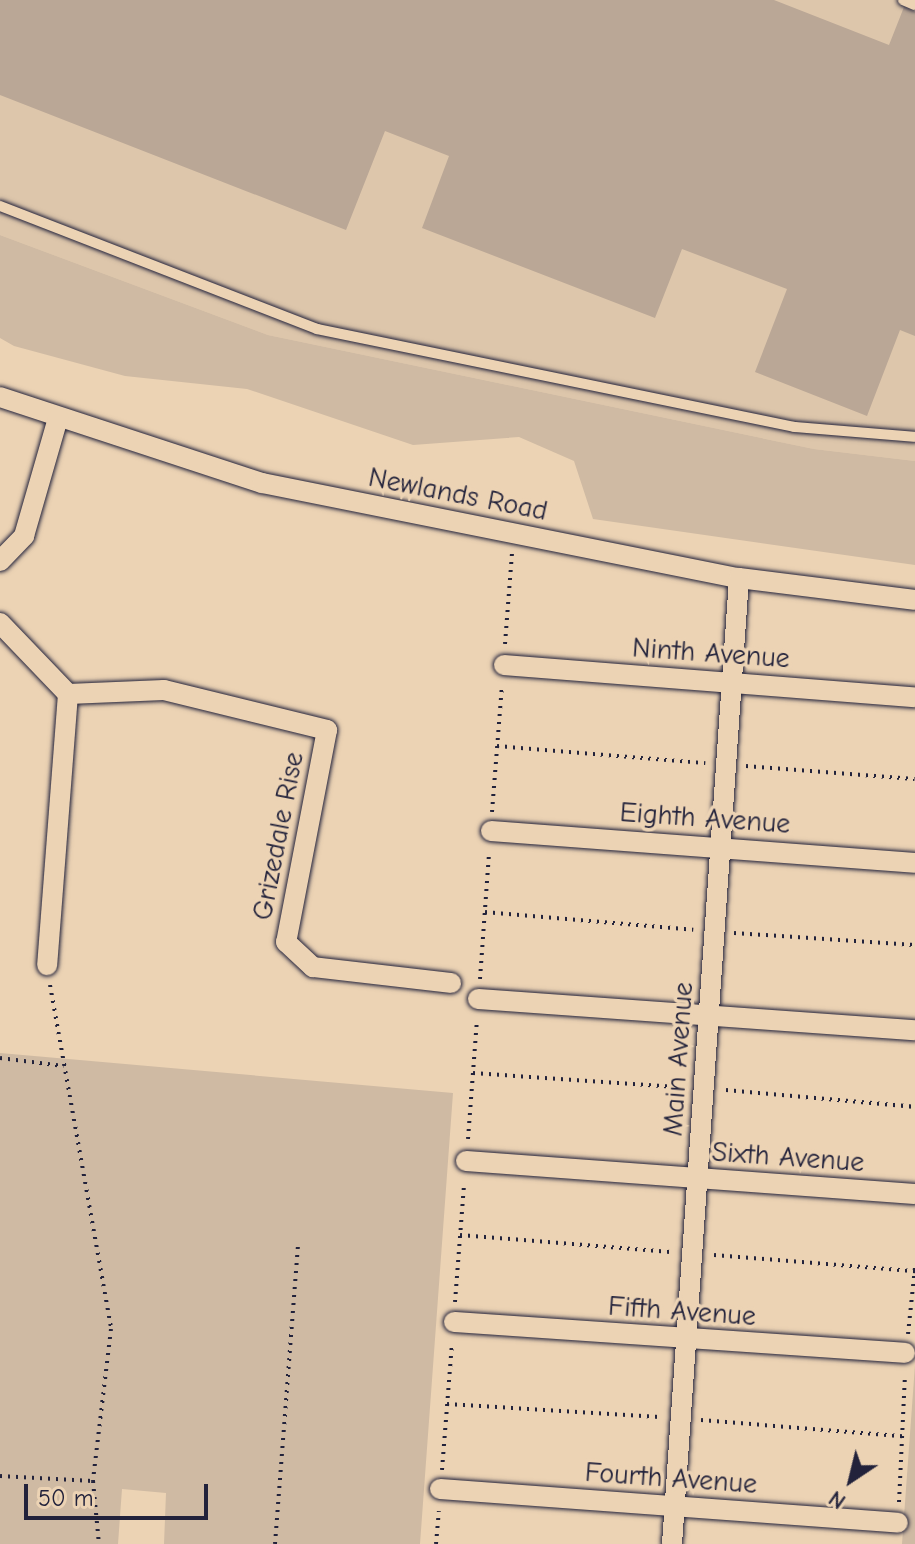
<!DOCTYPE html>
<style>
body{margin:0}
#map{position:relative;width:915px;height:1544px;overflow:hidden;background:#ecd3b4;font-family:"Comic Neue",sans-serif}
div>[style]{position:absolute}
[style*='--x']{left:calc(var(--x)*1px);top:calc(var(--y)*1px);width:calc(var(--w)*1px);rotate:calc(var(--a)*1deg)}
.built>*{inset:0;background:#ddc6ab}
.green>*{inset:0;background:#cfbaa3}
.building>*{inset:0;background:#baa796}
.path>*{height:4px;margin-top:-2px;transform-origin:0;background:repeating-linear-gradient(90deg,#22223b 0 2px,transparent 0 8px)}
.roads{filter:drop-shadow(0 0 2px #22223b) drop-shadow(0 0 2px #22223b)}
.service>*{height:10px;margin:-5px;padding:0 5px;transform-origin:5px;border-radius:5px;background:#ecd3b4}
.minor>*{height:20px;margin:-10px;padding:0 10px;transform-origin:10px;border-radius:10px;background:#ecd3b4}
span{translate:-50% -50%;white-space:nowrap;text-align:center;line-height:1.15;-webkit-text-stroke:7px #ecd3b4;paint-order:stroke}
.street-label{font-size:28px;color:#22223b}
.north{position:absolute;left:811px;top:1440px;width:80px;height:80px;-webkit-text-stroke:6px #ecd3b4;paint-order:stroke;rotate:215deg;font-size:22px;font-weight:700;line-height:32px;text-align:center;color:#22223b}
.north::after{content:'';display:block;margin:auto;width:28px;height:36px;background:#22223b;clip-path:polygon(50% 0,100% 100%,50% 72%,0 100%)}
.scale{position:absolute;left:24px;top:1484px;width:184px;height:36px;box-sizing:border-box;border:4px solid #22223b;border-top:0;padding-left:10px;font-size:24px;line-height:28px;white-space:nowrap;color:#22223b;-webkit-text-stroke:6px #ecd3b4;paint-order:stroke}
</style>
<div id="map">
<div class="built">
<div style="clip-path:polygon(0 0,915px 0,915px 461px,814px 449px,268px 335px,0 235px)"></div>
</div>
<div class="green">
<div style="clip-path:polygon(0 235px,268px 335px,814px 449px,915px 461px,915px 565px,593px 519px,574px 461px,519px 437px,413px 445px,247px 389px,125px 376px,14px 346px,0 338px)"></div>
<div style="clip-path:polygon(0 1053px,453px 1093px,420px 1544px,164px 1544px,166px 1493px,122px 1489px,118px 1544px,0 1544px)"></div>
<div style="clip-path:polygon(915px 1365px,915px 1544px,902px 1544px)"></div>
</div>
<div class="building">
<div style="clip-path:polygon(0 0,774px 0,889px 45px,904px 7px,915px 12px,915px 336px,900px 330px,867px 416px,755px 372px,787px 289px,682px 249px,655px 318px,422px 228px,449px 156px,385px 131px,346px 230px,0 95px)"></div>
</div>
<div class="path">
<div style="--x:505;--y:644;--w:91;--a:-85.6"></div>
<div style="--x:497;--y:746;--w:209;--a:4.7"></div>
<div style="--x:746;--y:766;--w:169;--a:4.4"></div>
<div style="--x:492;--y:812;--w:127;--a:-85.5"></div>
<div style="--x:485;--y:912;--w:209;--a:4.9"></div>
<div style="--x:734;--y:933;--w:181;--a:3.8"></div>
<div style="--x:480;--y:979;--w:127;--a:-85.9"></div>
<div style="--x:50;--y:985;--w:349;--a:79.9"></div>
<div style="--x:111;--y:1329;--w:153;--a:96.8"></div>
<div style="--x:93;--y:1481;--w:63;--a:84.6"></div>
<div style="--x:0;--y:1058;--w:64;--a:7.1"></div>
<div style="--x:473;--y:1073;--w:208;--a:3.9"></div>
<div style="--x:726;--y:1090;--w:190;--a:5.1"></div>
<div style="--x:468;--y:1139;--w:119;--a:-85.7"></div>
<div style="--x:460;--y:1235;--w:214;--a:4.6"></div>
<div style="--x:714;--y:1255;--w:202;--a:4.6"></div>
<div style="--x:455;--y:1302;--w:118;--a:-85.6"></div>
<div style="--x:908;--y:1334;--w:67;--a:-84"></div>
<div style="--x:447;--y:1404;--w:213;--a:3.5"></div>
<div style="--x:701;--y:1420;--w:202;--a:4.6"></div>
<div style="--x:442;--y:1470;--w:127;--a:-85.5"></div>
<div style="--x:0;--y:1476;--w:93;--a:3.1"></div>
<div style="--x:899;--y:1502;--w:127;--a:-87.3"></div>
<div style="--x:275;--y:1544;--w:298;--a:-85.6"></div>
<div style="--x:436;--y:1544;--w:33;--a:-85"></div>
</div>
<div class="roads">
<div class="service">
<div style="--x:903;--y:0;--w:13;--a:23"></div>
<div style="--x:0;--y:206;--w:340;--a:21.2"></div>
<div style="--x:317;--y:329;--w:487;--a:11.6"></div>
<div style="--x:794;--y:427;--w:121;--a:4.7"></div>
</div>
<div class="minor">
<div style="--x:0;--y:397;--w:276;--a:18.2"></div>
<div style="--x:262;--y:483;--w:486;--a:11.3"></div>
<div style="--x:739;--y:578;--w:177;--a:7.1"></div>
<div style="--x:0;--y:561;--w:35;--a:-46"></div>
<div style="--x:24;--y:536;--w:123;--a:-73.9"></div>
<div style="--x:0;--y:623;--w:98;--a:46.2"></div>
<div style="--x:68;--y:694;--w:272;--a:94.4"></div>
<div style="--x:504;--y:665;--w:412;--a:4.5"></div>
<div style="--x:68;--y:694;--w:96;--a:-2.4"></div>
<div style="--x:164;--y:690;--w:168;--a:13.8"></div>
<div style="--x:327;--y:730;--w:216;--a:100.9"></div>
<div style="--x:286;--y:942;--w:37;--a:43"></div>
<div style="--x:313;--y:967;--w:139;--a:6.6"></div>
<div style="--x:491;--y:831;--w:425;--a:4.3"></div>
<div style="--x:478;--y:999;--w:438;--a:4.1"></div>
<div style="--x:466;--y:1161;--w:450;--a:4.2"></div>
<div style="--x:454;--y:1322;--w:452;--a:3.9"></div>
<div style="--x:440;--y:1489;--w:459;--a:4.2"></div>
<div style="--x:672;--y:1544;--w:968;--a:-86.03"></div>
</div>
</div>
<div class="street-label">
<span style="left:458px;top:494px;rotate:11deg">Newlands Road</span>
<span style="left:711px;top:653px;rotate:4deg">Ninth Avenue</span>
<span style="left:705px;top:818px;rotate:4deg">Eighth Avenue</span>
<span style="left:278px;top:836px;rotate:-79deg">Grizedale Rise</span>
<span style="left:678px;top:1059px;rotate:-86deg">Main Avenue</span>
<span style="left:788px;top:1157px;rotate:4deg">Sixth Avenue</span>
<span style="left:682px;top:1311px;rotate:4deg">Fifth Avenue</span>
<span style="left:671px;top:1478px;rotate:4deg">Fourth Avenue</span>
</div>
<div class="north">N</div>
<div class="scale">50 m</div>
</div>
